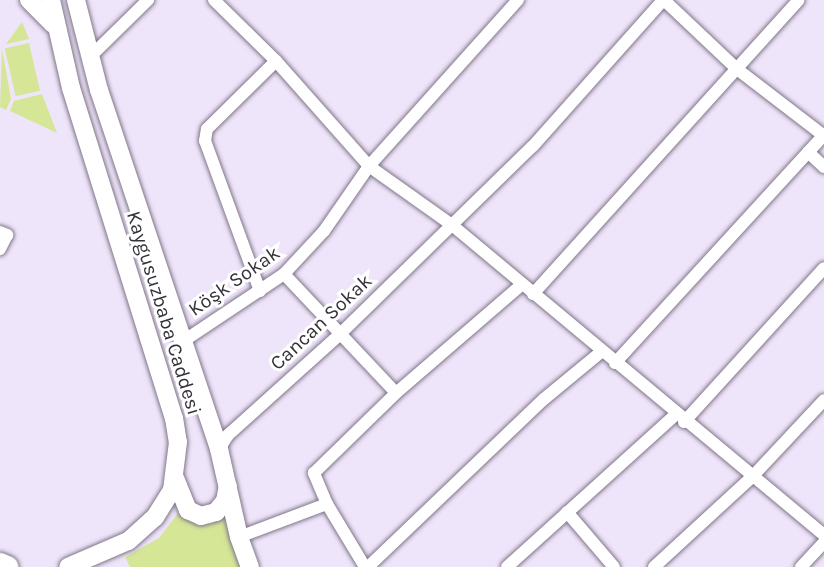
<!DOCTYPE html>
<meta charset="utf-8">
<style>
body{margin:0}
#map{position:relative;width:824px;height:567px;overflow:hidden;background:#efe5fa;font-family:Karla,sans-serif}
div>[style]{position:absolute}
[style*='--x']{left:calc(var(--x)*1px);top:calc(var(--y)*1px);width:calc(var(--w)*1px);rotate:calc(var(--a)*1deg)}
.green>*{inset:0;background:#d5e697;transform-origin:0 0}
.roads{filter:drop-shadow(0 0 2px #807689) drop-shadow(0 0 2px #807689)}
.street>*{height:12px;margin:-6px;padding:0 6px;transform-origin:6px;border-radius:6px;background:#fff}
.secondary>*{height:18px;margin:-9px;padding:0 9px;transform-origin:9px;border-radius:9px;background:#fff}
.highway>*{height:22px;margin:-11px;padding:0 11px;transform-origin:11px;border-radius:11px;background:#fff}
span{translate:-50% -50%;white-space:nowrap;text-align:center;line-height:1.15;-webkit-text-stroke:6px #fff;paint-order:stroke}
.street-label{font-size:20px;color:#36323a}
</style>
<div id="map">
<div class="green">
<div style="clip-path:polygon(22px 22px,29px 39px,6px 44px)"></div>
<div style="left:29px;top:43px;width:49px;height:25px;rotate:77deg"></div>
<div style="clip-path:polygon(2px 49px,11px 99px,6px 110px,0 107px)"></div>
<div style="clip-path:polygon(42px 94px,57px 133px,10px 111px,14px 101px)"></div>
<div style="clip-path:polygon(179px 512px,195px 522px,211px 524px,224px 517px,242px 567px,130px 567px,125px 557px,159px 538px)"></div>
</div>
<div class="roads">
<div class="street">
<div style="--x:214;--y:0;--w:87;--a:44.5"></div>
<div style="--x:276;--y:61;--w:140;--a:48.5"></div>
<div style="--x:369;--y:166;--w:102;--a:35.4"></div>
<div style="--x:452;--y:225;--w:484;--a:39.8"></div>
<div style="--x:664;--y:0;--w:100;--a:43.4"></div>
<div style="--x:737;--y:69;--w:110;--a:37.6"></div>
<div style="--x:89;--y:58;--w:83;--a:-44.5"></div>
<div style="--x:808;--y:152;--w:22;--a:43"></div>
<div style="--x:0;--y:232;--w:8;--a:23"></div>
<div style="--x:7;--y:235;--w:16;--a:117"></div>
<div style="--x:284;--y:274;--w:163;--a:46.7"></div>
<div style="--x:260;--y:291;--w:160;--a:-110.1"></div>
<div style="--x:205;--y:141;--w:12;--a:-81"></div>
<div style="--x:207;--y:129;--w:97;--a:-44.6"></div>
<div style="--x:533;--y:294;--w:396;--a:-47.9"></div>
<div style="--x:185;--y:340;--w:119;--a:-33.7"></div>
<div style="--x:284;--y:274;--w:59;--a:-47.1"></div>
<div style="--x:324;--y:231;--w:79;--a:-55.3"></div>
<div style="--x:369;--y:166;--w:223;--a:-48.1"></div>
<div style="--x:615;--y:363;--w:308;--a:-47.5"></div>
<div style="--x:684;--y:422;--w:208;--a:-47.7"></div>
<div style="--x:219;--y:449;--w:17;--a:-57"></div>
<div style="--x:228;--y:435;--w:148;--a:-42"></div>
<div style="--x:338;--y:336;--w:272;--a:-44.3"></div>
<div style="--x:533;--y:146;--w:195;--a:-48.3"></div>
<div style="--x:567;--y:512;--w:72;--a:49.5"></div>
<div style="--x:239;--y:537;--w:94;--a:-20.6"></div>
<div style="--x:365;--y:567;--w:74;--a:-121.1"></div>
<div style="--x:327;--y:504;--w:34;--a:-113"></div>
<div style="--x:314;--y:473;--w:115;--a:-44.3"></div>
<div style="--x:396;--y:393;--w:165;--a:-40.8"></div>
<div style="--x:368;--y:567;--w:243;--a:-43.7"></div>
<div style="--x:544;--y:399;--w:74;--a:-39.5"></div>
<div style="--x:507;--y:567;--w:227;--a:-42.1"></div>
<div style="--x:654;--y:567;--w:133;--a:-42.6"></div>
<div style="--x:752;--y:477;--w:105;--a:-46.9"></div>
<div style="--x:801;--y:567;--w:34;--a:-47"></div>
</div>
<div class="secondary">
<div style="--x:29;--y:0;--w:34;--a:45"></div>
<div style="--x:51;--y:0;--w:90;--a:77.2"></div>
<div style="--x:71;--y:88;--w:346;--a:72.7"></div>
<div style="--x:174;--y:418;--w:24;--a:81"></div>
<div style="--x:178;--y:442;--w:48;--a:97.1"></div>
<div style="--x:172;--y:490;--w:32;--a:122"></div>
<div style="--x:155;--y:517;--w:36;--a:138"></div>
<div style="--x:128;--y:541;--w:65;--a:156.6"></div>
<div style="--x:76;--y:0;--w:93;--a:75.7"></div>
<div style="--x:99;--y:90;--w:379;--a:71.5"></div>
<div style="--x:219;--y:449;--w:90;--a:77.2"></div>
<div style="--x:239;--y:537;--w:32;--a:70"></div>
<div style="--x:175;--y:478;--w:35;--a:68"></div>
<div style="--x:188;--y:510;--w:14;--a:25"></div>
<div style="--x:201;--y:516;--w:16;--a:-15"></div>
<div style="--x:216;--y:512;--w:14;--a:-51"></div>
<div style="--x:225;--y:501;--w:15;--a:-79"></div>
</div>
<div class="highway">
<div style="--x:0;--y:564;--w:8;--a:23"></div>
</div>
</div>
<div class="street-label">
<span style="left:234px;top:281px;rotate:-35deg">Köşk Sokak</span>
<span style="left:164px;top:313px;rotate:73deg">Kaygusuzbaba Caddesi</span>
<span style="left:321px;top:322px;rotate:-43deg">Cancan Sokak</span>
</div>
</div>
